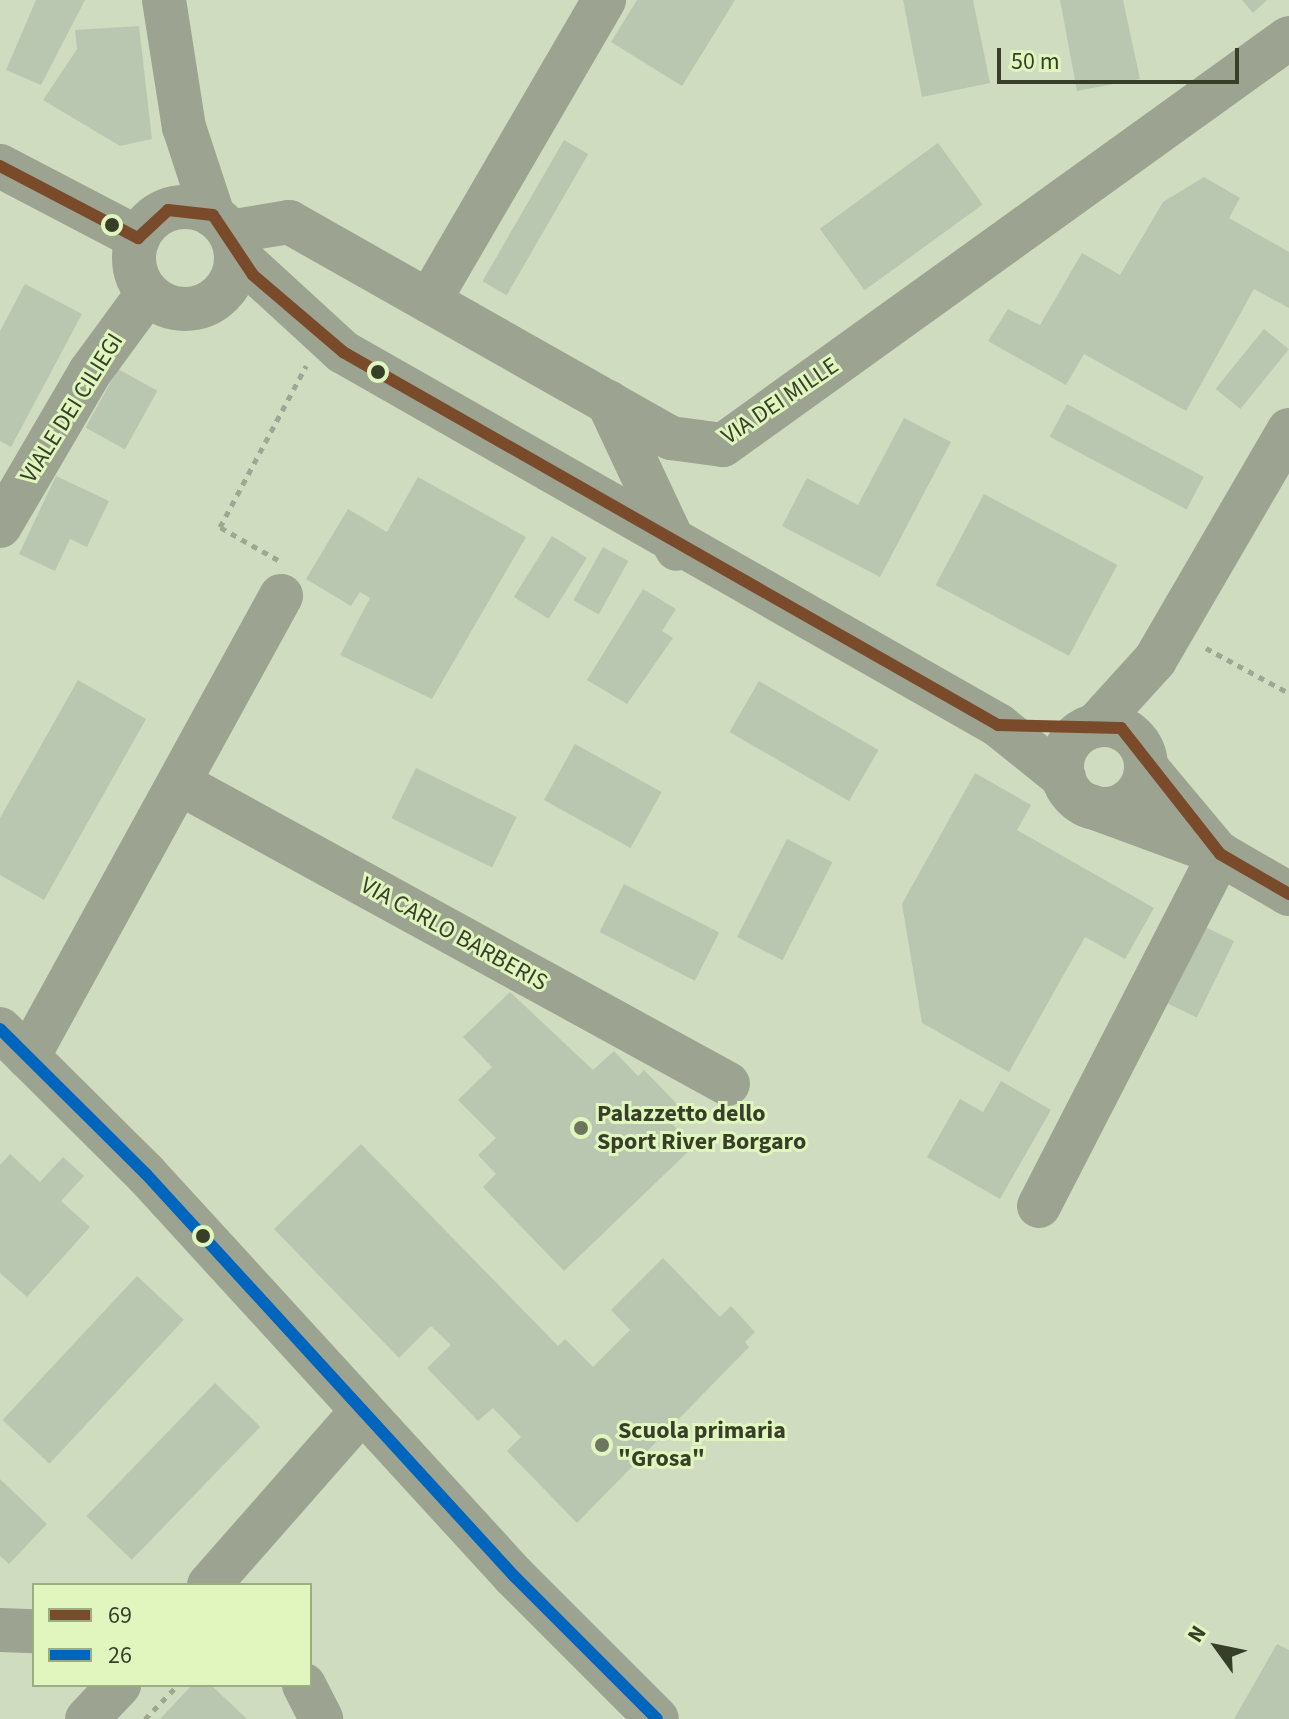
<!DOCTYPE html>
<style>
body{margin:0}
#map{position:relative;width:1289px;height:1719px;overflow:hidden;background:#d0dcbf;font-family:"Source Sans 3",sans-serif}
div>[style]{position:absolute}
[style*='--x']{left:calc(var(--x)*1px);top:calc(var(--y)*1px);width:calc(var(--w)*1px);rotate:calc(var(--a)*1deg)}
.building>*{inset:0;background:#b9c7b1;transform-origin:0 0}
.path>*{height:5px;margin-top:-2.5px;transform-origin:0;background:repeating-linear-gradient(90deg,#9fa694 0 6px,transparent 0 12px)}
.minor>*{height:44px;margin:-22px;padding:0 22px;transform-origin:22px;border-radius:22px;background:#9ca391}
.minor>.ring{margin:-22px;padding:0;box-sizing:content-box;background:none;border:44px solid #9ca391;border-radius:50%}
.bus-1>*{height:12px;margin:-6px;padding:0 6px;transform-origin:6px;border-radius:6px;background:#7a4b2a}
.bus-2>*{height:12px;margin:-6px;padding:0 6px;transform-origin:6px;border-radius:6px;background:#0065bd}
.dots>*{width:22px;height:22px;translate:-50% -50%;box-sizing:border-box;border:4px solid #e0f6be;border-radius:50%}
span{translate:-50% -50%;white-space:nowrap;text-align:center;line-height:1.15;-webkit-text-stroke:6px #e0f6be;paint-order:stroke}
.street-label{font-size:24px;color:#373f29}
.poi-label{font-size:24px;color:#373f29;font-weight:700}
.left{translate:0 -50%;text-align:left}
.legend{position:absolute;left:32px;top:1583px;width:280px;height:104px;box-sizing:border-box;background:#e0f6be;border:2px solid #9cad82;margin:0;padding:10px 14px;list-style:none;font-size:24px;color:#373f29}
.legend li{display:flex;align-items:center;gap:16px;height:40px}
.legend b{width:40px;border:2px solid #9cad82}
.north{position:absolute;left:1177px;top:1607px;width:80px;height:80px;-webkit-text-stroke:6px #e0f6be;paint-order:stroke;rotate:303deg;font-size:22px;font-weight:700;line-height:32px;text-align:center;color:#373f29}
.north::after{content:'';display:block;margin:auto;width:28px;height:36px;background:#373f29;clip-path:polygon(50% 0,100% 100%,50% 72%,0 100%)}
.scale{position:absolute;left:997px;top:48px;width:242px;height:36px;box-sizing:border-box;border:4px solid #373f29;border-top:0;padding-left:10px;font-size:24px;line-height:28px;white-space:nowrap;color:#373f29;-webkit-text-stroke:6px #e0f6be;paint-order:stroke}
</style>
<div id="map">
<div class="building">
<div style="clip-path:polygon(36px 0,85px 0,41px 85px,6px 70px)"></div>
<div style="clip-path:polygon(637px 0,735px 0,682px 86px,611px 42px)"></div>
<div style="clip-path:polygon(903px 0,973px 0,990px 83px,922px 97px)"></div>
<div style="clip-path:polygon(1060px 0,1123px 0,1140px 79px,1077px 91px)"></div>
<div style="clip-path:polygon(1242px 0,1267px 0,1253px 13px)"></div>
<div style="clip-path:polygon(139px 26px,152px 139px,120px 146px,43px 100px,77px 49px,75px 30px)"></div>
<div style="left:564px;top:140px;width:28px;height:163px;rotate:30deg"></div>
<div style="left:938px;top:143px;width:76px;height:146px;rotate:54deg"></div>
<div style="clip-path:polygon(1204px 177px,1240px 198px,1229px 218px,1289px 252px,1289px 308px,1254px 289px,1186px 411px,1084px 354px,1066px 385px,988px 341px,1008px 309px,1040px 325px,1082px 253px,1120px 275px,1163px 202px)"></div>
<div style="clip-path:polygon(25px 284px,82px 314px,11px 447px,0 441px,0 331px)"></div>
<div style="left:1264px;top:329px;width:32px;height:77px;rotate:39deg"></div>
<div style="left:118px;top:369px;width:45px;height:67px;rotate:29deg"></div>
<div style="left:1067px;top:404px;width:155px;height:37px;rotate:28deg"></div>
<div style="clip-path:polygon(904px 418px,951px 442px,880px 577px,782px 526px,807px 478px,858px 505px)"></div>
<div style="clip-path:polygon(56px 476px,109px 501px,87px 547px,70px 539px,55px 571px,19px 554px)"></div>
<div style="clip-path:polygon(418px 477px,526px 537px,432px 699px,340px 655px,370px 598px,360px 592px,351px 606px,306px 579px,348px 509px,387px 532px)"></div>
<div style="left:984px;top:494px;width:151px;height:103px;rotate:28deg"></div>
<div style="left:552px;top:536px;width:41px;height:72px;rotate:32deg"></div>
<div style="left:603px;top:547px;width:29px;height:61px;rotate:29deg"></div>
<div style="clip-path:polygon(643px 589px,676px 609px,662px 631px,673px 638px,627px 704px,587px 680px)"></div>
<div style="clip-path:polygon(78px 680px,146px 719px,44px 900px,0 875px,0 818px)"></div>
<div style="left:759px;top:681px;width:138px;height:59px;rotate:30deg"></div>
<div style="left:575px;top:744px;width:99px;height:64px;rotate:29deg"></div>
<div style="left:416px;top:768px;width:112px;height:56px;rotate:26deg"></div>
<div style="clip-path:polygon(975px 773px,1031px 805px,1017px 830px,1154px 908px,1125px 959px,1085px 937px,1009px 1072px,922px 1023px,902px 904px)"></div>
<div style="left:787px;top:839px;width:51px;height:110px;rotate:27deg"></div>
<div style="left:624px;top:884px;width:107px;height:54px;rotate:27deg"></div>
<div style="left:1199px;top:924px;width:39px;height:85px;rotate:26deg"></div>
<div style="clip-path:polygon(510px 992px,593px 1070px,614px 1051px,638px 1076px,644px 1070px,680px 1107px,667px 1119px,694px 1146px,564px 1271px,483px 1187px,496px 1174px,478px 1155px,496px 1138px,458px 1100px,492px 1067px,463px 1037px)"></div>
<div style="clip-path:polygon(1001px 1081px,1051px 1110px,1000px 1199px,927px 1157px,960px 1099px,983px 1112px)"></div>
<div style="clip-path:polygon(361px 1144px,558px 1346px,565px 1339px,593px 1367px,630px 1330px,611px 1310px,663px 1258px,720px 1317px,731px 1306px,755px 1332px,745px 1342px,749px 1347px,577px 1523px,507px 1451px,521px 1437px,493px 1408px,478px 1421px,427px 1368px,451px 1345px,431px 1326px,399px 1358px,274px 1229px)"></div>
<div style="clip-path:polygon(10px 1154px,40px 1182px,63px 1157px,84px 1176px,61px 1201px,90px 1227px,27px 1297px,0 1273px,0 1165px)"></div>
<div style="left:137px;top:1276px;width:64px;height:197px;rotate:43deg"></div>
<div style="left:215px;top:1383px;width:63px;height:185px;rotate:44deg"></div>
<div style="clip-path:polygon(0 1479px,47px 1524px,9px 1564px,0 1556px)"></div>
<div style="clip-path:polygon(1277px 1644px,1289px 1650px,1289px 1719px,1234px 1719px)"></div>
<div style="clip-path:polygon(192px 1685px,211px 1685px,247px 1719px,160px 1719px)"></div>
</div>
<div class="path">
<div style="--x:278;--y:560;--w:67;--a:-150.4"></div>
<div style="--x:220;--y:527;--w:183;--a:-61.9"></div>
<div style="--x:1206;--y:648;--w:94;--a:28.5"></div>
<div style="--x:145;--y:1719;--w:47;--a:-45.9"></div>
</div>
<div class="minor">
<div style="--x:164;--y:0;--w:129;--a:81.1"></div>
<div style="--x:184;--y:127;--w:93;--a:71.8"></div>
<div style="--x:0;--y:166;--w:156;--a:27.6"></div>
<div class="ring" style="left:134px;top:207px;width:58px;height:58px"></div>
<div style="--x:229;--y:232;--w:61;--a:-9.5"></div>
<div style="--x:289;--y:222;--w:439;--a:29.5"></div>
<div style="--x:671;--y:438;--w:52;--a:7.7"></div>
<div style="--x:723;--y:445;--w:697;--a:-35.72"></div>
<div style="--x:236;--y:254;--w:145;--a:42.5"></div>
<div style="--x:343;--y:352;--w:754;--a:29.66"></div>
<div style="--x:998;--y:725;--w:85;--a:38.8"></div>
<div style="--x:429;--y:301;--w:348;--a:-59.8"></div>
<div style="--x:608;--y:402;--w:162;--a:64.9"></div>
<div style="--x:0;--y:526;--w:178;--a:-59.7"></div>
<div style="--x:90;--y:372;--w:97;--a:-53.8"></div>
<div class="ring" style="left:1062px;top:725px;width:40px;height:40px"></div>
<div style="--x:1095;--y:726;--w:89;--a:-47.7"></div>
<div style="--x:1155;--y:660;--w:266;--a:-59.8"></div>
<div style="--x:1146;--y:767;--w:112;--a:50.1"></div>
<div style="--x:179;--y:783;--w:626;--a:28.73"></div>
<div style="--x:1090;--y:806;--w:139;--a:20.3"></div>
<div style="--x:1220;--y:854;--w:80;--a:30.1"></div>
<div style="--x:0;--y:1029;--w:206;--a:44.8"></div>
<div style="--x:146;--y:1174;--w:545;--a:47.53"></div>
<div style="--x:514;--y:1576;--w:202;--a:45"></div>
<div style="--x:28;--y:1057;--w:526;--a:-61.24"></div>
<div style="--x:1039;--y:1206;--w:396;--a:-62.8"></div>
<div style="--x:209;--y:1585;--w:232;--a:-48.7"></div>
<div style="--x:0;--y:1630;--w:34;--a:2"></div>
<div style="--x:304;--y:1685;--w:38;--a:63"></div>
<div style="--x:87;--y:1719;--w:47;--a:-46.7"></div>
</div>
<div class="bus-1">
<div style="--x:0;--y:166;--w:156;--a:27.6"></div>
<div style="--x:138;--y:238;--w:41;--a:-43"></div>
<div style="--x:168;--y:210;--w:45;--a:6.3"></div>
<div style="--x:213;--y:215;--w:72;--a:56.3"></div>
<div style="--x:253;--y:275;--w:118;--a:40.5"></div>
<div style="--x:343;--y:352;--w:754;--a:29.66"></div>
<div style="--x:998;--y:725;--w:123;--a:1.4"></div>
<div style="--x:1121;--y:728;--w:160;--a:51.8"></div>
<div style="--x:1220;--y:854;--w:80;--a:30.1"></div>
</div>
<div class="bus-2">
<div style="--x:0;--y:1029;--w:206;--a:44.8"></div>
<div style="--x:146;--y:1174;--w:545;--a:47.53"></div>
<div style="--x:514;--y:1576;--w:202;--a:45"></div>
</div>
<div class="dots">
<div style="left:112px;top:225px;background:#373f29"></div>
<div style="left:378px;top:372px;background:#373f29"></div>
<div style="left:581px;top:1128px;background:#6d765e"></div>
<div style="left:203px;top:1236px;background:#373f29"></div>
<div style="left:602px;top:1445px;background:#6d765e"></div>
</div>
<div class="street-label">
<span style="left:780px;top:401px;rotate:-34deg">VIA DEI MILLE</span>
<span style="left:72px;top:408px;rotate:-58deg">VIALE DEI CILIEGI</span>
<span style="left:454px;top:934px;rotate:29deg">VIA CARLO BARBERIS</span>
</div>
<div class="poi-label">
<span class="left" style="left:597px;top:1128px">Palazzetto dello<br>Sport River Borgaro</span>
<span class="left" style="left:618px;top:1445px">Scuola primaria<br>"Grosa"</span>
</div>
<ul class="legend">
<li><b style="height:10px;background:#7a4b2a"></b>69</li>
<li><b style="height:10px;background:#0065bd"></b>26</li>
</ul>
<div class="north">N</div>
<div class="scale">50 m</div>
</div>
